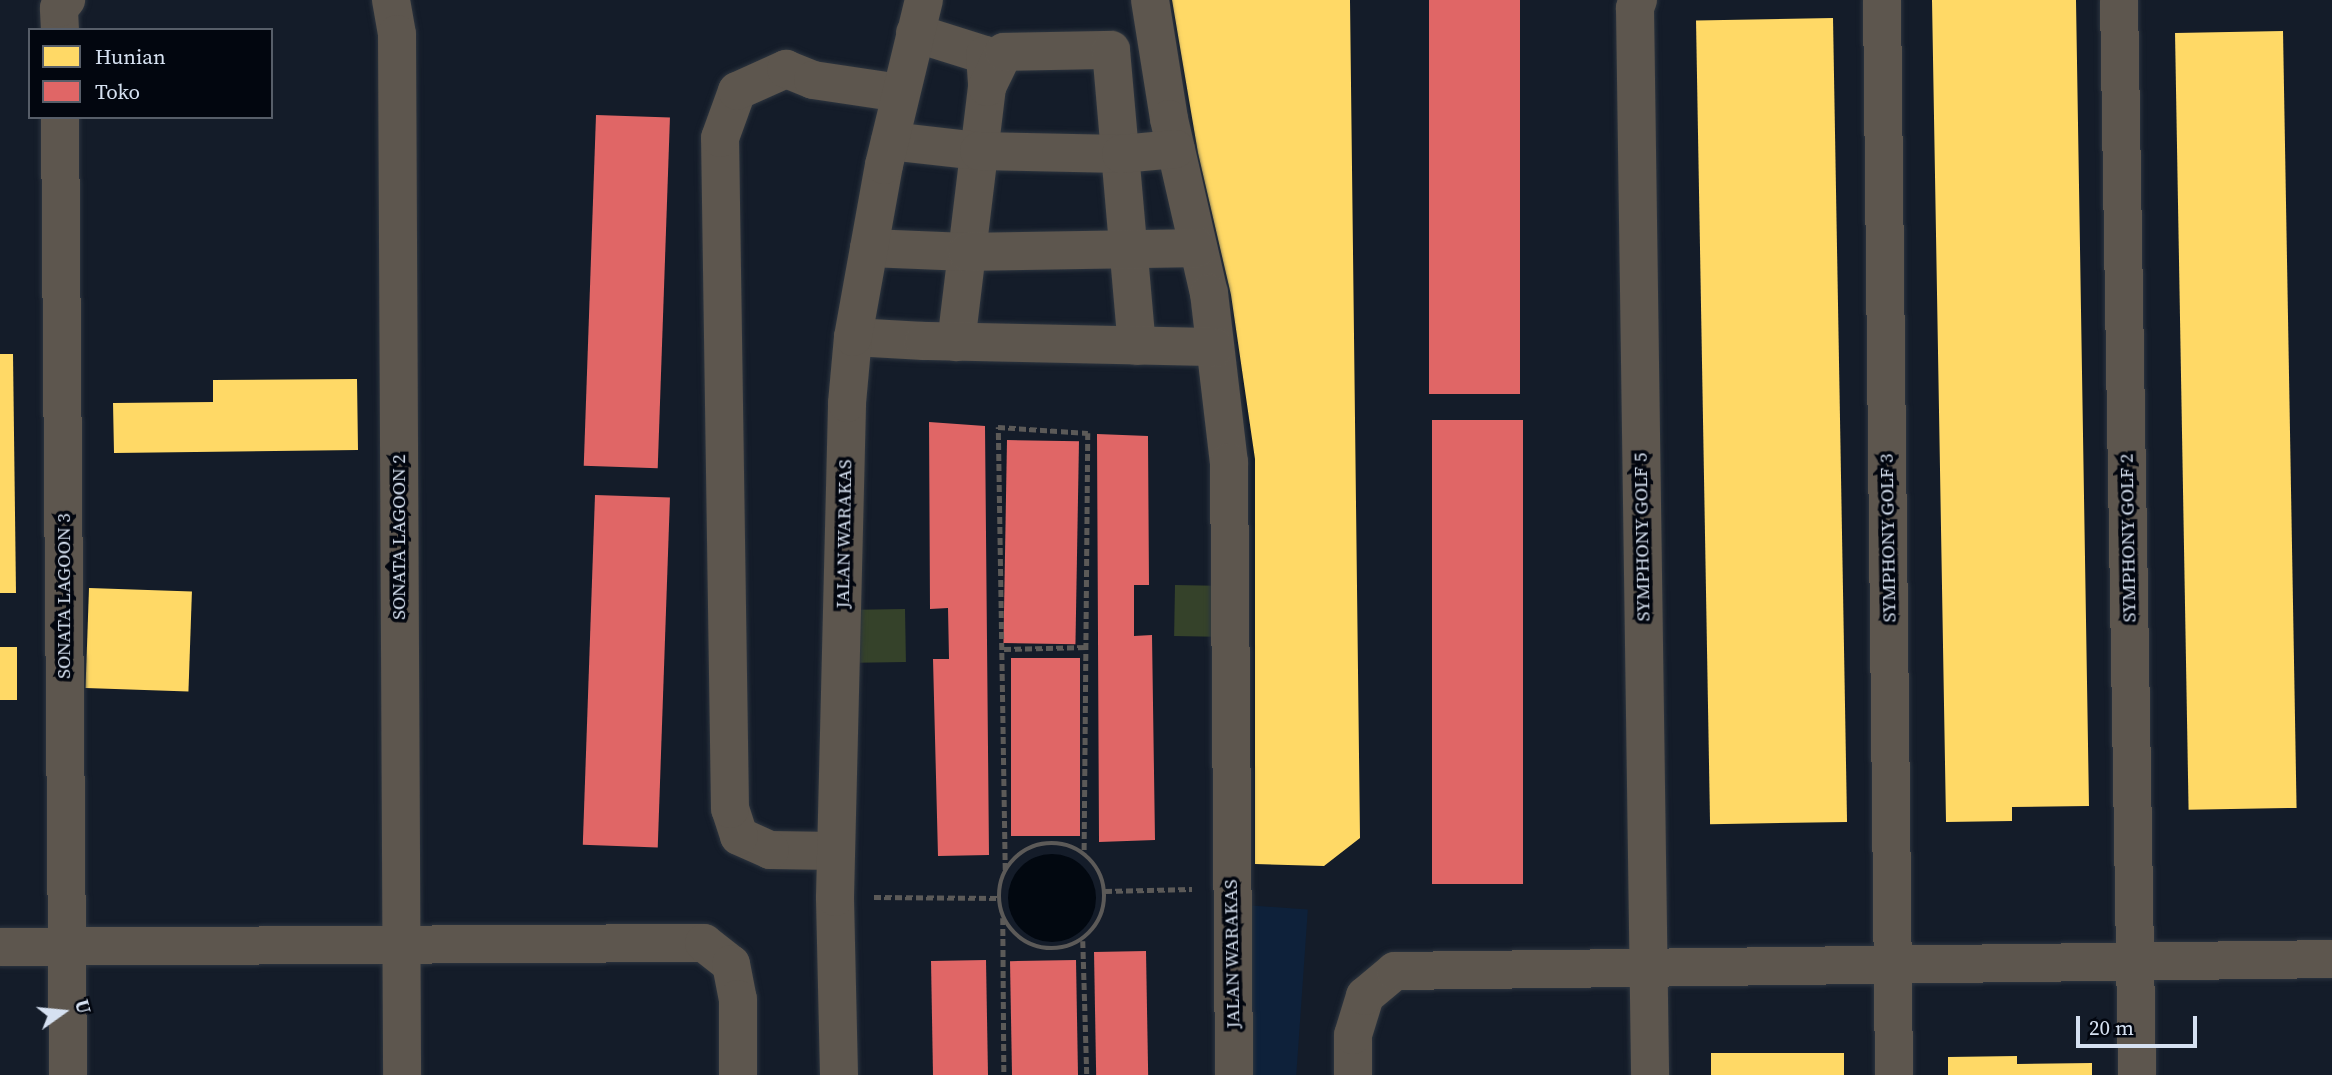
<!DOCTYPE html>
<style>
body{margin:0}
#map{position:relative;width:2332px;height:1075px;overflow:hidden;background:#141c29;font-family:"Source Serif 4",serif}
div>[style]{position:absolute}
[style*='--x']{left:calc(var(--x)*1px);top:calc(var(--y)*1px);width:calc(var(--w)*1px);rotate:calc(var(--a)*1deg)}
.built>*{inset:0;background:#0e213a;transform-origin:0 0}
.green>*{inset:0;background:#35422a;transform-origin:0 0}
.water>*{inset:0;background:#020810}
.round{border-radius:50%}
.homes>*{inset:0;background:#ffd966;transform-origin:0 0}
.shops>*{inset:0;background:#e06666;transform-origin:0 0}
.path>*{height:4.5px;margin-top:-2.25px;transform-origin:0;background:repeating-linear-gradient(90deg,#5c5a58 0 7px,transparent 0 10.5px)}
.path>.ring{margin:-2.25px;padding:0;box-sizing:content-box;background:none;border:4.5px solid #5c5a58;border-radius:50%}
.roads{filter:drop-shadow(0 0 2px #2d353f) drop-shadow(0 0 2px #2d353f)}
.minor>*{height:38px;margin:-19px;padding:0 19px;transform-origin:19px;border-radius:19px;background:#5d564e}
span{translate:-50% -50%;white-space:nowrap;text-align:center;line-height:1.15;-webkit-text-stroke:7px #02060f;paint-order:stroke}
.street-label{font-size:19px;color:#d6e1f1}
.legend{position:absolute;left:28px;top:28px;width:245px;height:91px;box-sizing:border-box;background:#02060f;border:2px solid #575e69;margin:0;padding:9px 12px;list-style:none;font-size:21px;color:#d6e1f1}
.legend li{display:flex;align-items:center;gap:14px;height:35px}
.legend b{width:35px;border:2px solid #575e69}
.north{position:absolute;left:28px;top:977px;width:70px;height:70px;-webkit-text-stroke:5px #02060f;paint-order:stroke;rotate:75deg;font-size:19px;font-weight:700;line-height:28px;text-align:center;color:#d6e1f1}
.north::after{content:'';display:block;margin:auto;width:24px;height:32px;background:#d6e1f1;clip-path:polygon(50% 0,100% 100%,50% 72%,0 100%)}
.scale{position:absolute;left:2076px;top:1016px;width:121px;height:32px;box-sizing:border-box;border:4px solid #d6e1f1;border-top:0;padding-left:9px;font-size:21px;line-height:24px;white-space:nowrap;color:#d6e1f1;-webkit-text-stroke:5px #02060f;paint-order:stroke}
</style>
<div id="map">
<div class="built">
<div style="left:1245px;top:905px;width:63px;height:170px;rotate:4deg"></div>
</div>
<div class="green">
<div style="left:1175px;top:585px;width:54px;height:51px;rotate:1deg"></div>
<div style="left:905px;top:609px;width:53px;height:48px;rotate:89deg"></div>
</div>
<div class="water">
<div class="round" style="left:1008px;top:854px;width:88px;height:88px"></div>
</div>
<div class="homes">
<div style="clip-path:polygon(1172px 0,1350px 0,1360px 838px,1324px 866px,1255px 864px,1255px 459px,1231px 295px,1198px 153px)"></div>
<div style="clip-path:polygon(1932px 0,2076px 0,2089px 806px,2012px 807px,2012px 821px,1946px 822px)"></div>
<div style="left:1833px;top:18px;width:804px;height:137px;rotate:89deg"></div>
<div style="left:2283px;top:31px;width:777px;height:108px;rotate:89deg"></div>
<div style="clip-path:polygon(0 354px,13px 354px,16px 593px,0 593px)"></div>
<div style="clip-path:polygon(357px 379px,358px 450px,114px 453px,113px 403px,213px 402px,213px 380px)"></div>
<div style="left:89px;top:588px;width:103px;height:100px;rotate:2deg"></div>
<div style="left:0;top:647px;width:17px;height:53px"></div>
<div style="left:1844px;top:1053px;width:22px;height:133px;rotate:90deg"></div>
<div style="clip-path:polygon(2017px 1056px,2017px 1064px,2092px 1063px,2092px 1075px,1948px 1075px,1948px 1057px)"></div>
</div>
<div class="shops">
<div style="left:1429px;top:0;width:91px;height:394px"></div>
<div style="left:596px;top:115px;width:74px;height:351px;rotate:2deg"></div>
<div style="left:1523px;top:420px;width:464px;height:91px;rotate:90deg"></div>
<div style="clip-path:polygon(929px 422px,985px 426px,989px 855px,938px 856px,933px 659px,949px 659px,948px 608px,930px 609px)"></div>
<div style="clip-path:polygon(1097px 434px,1148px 436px,1149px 585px,1134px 585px,1134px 636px,1152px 635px,1155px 840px,1099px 842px)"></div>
<div style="left:1007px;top:440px;width:72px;height:203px;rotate:1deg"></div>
<div style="left:595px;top:495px;width:75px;height:350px;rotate:2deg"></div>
<div style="left:1080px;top:658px;width:178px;height:69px;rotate:90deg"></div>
<div style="left:1146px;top:951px;width:124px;height:52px;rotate:89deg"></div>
<div style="left:986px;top:960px;width:115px;height:55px;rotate:89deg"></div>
<div style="left:1076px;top:960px;width:115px;height:66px;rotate:89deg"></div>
</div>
<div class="path">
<div style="--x:1004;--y:649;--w:83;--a:-1.4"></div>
<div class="ring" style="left:999px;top:843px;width:101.5px;height:101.5px"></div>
<div style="--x:1005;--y:870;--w:443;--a:-90.9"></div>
<div style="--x:998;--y:427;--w:90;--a:3.8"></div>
<div style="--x:1088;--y:433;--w:420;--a:90.5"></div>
<div style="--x:1105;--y:891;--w:87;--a:-1.3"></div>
<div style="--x:874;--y:897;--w:125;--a:0.5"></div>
<div style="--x:1003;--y:918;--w:157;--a:89.6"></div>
<div style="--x:1083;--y:941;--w:134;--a:88.3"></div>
</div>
<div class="roads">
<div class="minor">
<div style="--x:391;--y:0;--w:35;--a:80"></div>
<div style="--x:397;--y:34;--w:1041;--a:89.72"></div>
<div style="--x:1150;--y:0;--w:121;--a:80.9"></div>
<div style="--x:1169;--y:119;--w:179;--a:77.1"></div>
<div style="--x:1209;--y:293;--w:170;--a:83.3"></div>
<div style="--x:1229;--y:462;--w:613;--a:89.53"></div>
<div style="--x:1638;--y:0;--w:9;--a:111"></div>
<div style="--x:1635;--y:8;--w:1067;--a:89.19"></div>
<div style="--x:1882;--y:0;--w:1075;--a:89.36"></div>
<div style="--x:2119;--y:0;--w:1075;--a:89.04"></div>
<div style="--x:60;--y:30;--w:22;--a:-93"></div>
<div style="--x:59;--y:8;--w:11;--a:-49"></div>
<div style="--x:915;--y:33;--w:73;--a:17.4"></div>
<div style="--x:985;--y:55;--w:32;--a:86"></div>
<div style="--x:987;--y:87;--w:257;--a:96.9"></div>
<div style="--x:987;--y:87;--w:39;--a:-64"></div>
<div style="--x:1004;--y:52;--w:107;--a:-1.1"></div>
<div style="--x:1111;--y:50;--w:297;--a:85"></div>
<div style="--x:60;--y:117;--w:958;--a:89.52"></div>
<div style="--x:890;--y:141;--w:90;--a:6.4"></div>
<div style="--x:979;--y:151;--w:142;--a:1.2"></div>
<div style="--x:1121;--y:154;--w:55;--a:-5.2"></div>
<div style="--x:869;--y:248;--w:98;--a:2.3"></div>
<div style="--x:967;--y:252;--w:231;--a:-1"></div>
<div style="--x:853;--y:337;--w:71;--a:3.2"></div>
<div style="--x:924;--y:341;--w:291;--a:1.2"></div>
<div style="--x:836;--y:851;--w:66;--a:-179.1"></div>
<div style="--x:770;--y:850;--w:34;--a:-156"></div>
<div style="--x:739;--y:836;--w:28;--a:-108"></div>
<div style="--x:730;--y:809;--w:671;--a:-90.85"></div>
<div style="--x:720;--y:138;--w:50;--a:-70.1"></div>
<div style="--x:737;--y:91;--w:54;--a:-24.2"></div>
<div style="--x:786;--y:69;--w:29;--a:22"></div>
<div style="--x:813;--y:80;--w:88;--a:8.5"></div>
<div style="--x:0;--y:947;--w:704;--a:-0.33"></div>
<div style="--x:704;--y:943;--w:34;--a:38"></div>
<div style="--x:731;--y:964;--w:36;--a:79"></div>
<div style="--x:738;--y:999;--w:76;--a:90"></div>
<div style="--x:839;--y:1075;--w:178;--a:-91.3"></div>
<div style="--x:835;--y:897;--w:494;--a:-88.6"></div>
<div style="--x:847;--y:403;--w:66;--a:-84.8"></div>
<div style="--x:853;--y:337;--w:175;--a:-79.8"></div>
<div style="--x:884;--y:165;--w:170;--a:-76.4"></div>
<div style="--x:1353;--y:1075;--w:40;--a:-90"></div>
<div style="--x:1353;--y:1035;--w:41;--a:-72.9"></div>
<div style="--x:1365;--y:996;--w:39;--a:-40"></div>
<div style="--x:1395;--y:971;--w:937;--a:-0.73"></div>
</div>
</div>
<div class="street-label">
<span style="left:844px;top:534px;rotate:-89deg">JALAN WARAKAS</span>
<span style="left:399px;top:537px;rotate:-90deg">SONATA LAGOON 2</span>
<span style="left:1642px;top:537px;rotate:-91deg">SYMPHONY GOLF 5</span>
<span style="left:1888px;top:538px;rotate:-91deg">SYMPHONY GOLF 3</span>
<span style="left:2128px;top:538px;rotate:-91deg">SYMPHONY GOLF 2</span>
<span style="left:64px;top:596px;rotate:-90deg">SONATA LAGOON 3</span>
<span style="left:1232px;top:954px;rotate:-91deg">JALAN WARAKAS</span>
</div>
<ul class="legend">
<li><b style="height:19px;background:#ffd966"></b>Hunian</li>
<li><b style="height:19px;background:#e06666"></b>Toko</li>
</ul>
<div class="north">U</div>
<div class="scale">20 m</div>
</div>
